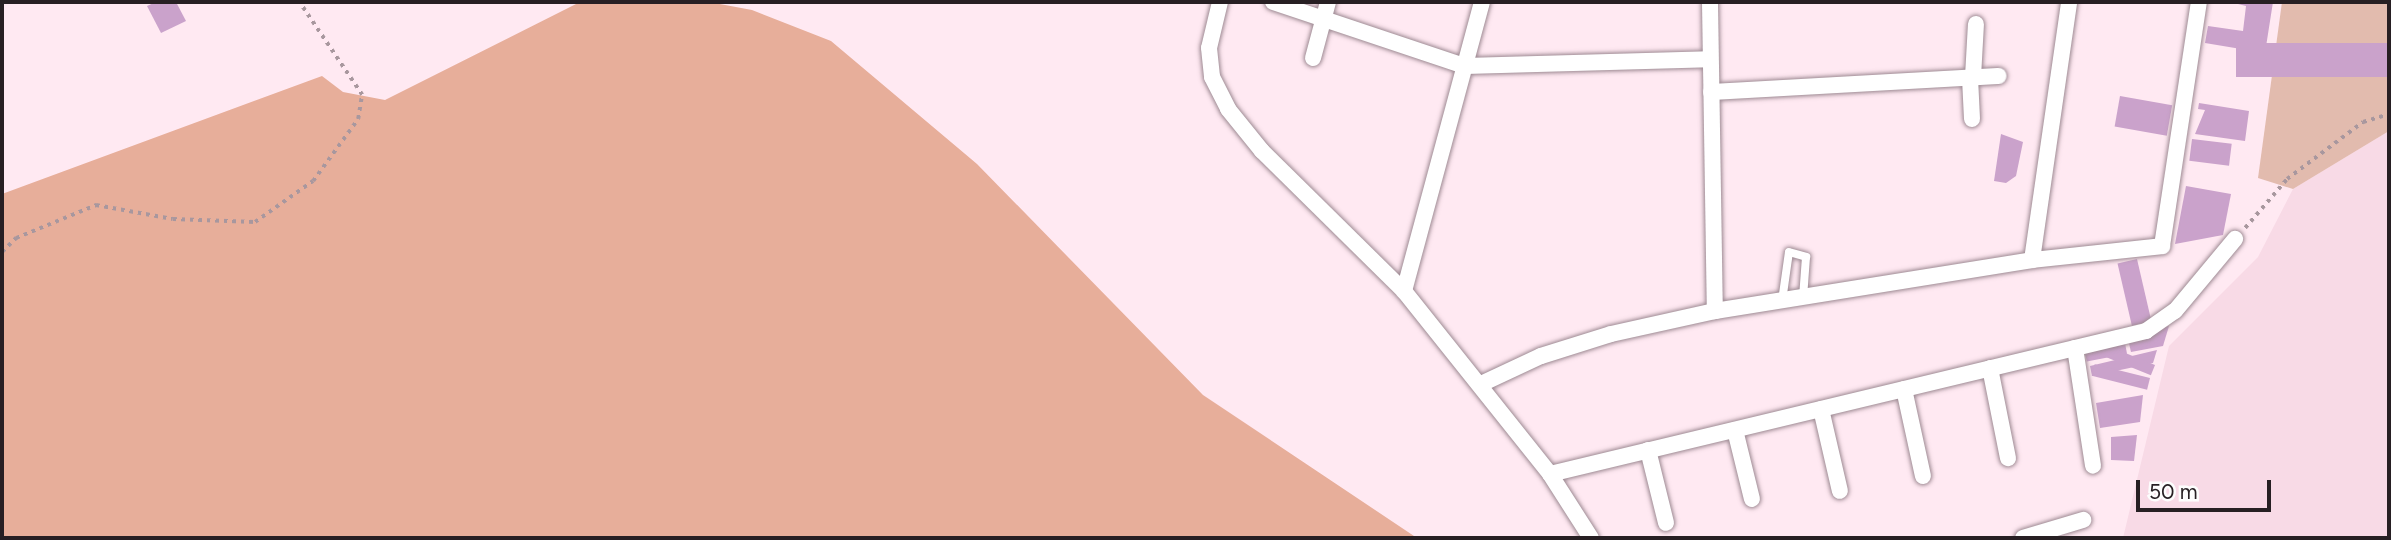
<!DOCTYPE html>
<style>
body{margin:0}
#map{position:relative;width:2391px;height:540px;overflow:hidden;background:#ffe9f2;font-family:Figtree,sans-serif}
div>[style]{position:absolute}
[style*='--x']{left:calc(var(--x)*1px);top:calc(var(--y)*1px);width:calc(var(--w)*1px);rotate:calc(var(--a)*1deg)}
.built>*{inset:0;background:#f8dae6}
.green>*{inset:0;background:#e2bbae}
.forest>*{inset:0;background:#e7ae9a}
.building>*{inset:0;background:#caa2cb;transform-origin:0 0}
.path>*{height:3.5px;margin-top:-1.75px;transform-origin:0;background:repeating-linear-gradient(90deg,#a8979e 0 3.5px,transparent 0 8.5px)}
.roads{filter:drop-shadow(0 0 2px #9e8a93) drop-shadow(0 0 2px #9e8a93)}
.lane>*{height:8px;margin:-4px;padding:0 4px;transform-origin:4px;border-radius:4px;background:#fff}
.street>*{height:16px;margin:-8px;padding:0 8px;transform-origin:8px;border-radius:8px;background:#fff}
span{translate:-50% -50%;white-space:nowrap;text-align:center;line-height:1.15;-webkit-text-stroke:6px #fdfdfd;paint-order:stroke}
.frame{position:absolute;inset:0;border:4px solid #271f23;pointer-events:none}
.scale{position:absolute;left:2136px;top:480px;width:135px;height:32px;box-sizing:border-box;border:4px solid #271f23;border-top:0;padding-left:9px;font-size:21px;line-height:24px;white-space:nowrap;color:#271f23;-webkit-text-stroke:5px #fdfdfd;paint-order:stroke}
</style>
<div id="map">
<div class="built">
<div style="clip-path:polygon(2389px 131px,2389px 538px,2123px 538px,2169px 346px,2258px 257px,2293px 189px)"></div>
</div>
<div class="green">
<div style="clip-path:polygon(2282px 2px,2389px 2px,2389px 131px,2293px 189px,2258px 178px)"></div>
</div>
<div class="forest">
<div style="clip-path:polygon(580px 2px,709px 2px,752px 10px,831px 41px,977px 164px,1203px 395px,1417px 538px,2px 538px,2px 194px,322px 76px,343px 92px,385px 100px)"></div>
</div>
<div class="building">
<div style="clip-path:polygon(156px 2px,176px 2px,186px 21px,161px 33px,147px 6px)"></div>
<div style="clip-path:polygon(2230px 2px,2273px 2px,2265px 53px,2205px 43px,2208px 26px,2243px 31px,2246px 6px)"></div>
<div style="left:2389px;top:43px;width:34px;height:153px;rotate:90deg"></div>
<div style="left:2120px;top:96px;width:53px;height:31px;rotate:10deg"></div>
<div style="clip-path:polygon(2199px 103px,2249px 111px,2245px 141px,2195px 134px,2205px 110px,2198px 109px)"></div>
<div style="clip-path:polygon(2001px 134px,2023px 142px,2016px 176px,2006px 183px,1994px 181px)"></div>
<div style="left:2192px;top:139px;width:40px;height:22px;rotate:7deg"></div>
<div style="clip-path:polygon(2186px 186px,2231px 194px,2223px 235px,2175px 244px)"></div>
<div style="left:2137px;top:259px;width:64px;height:20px;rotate:77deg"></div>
<div style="clip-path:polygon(2169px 326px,2163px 346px,2131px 352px,2127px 335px)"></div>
<div style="left:2124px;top:338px;width:16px;height:41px;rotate:79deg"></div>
<div style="clip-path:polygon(2157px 350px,2153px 363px,2092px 376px,2090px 366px)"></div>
<div style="left:2155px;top:365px;width:11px;height:64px;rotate:112deg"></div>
<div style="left:2150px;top:378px;width:12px;height:57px;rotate:104deg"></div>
<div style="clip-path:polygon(2143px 395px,2140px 422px,2100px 428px,2096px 403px)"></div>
<div style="clip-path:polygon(2137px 435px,2134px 461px,2111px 460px,2111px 437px)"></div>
</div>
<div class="path">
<div style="--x:2245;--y:228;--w:65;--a:-49.4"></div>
<div style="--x:2287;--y:179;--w:95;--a:-36.9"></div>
<div style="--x:2363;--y:122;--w:27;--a:-17"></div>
<div style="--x:2;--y:252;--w:20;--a:-45"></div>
<div style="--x:16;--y:238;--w:87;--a:-22.4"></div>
<div style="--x:96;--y:205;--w:78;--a:10.3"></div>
<div style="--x:173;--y:219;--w:82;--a:2.1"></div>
<div style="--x:255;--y:222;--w:71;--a:-35.3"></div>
<div style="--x:313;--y:181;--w:77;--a:-54"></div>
<div style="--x:358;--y:119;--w:24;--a:-81"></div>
<div style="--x:362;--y:95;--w:112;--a:-124.1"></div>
</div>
<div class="roads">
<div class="lane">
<div style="--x:1782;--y:301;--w:49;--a:-81.9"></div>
<div style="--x:1789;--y:252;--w:18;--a:16"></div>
<div style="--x:1806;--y:257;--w:41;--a:94.2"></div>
</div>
<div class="street">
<div style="--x:1220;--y:2;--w:47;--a:103.4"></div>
<div style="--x:1209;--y:48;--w:29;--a:84"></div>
<div style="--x:1212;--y:77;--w:36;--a:63"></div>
<div style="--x:1228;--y:109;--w:54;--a:51"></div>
<div style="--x:1262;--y:151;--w:199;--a:44.6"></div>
<div style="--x:1404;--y:291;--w:234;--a:51.4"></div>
<div style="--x:1550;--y:474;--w:76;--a:57.4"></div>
<div style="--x:1273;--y:2;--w:201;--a:18.5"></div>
<div style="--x:1464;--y:66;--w:246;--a:-1.6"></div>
<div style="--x:1710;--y:2;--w:309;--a:89.1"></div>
<div style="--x:1313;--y:58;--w:58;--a:-75"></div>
<div style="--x:1973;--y:77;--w:53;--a:-86.8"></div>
<div style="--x:1970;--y:78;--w:41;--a:87.2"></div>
<div style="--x:1711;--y:92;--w:288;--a:-3.2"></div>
<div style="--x:2032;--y:260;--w:261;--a:-81.8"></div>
<div style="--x:1404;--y:291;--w:299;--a:-74.9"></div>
<div style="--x:2075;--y:348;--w:119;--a:81.3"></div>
<div style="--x:1990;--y:368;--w:92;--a:78.7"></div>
<div style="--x:1481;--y:384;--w:66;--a:-25"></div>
<div style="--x:1541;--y:356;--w:73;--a:-17.4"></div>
<div style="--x:1611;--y:334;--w:107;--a:-12.5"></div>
<div style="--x:1715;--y:311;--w:321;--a:-9.1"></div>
<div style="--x:2032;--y:260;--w:131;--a:-6.1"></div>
<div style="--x:2162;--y:246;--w:247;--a:-81.4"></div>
<div style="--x:1904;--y:389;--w:89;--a:77.7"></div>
<div style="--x:1821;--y:409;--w:84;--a:77"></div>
<div style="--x:1735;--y:430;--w:71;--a:76.2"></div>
<div style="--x:1648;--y:450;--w:75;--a:76.1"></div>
<div style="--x:1550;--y:474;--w:613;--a:-13.49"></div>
<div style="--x:2146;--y:331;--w:35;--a:-35"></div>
<div style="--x:2175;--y:311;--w:94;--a:-50.2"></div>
<div style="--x:2023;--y:538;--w:63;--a:-16.7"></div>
</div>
</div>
<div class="frame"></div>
<div class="scale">50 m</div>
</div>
